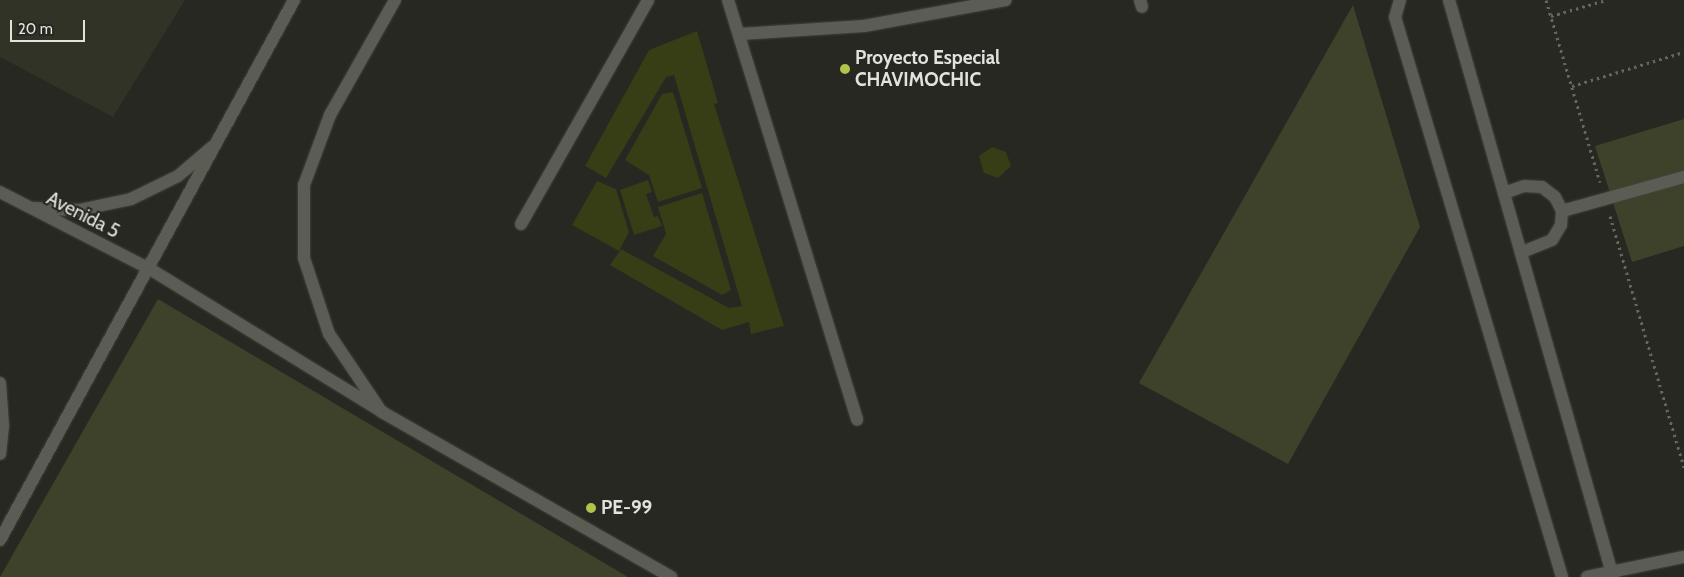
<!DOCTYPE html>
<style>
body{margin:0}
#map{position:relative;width:1684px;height:577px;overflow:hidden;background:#272821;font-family:Cabin,sans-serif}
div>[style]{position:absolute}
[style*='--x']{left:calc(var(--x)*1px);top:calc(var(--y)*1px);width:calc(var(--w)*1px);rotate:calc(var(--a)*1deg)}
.built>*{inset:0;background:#313326}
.green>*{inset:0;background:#3e422a}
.building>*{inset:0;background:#373d14}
.path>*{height:3px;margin-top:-1.5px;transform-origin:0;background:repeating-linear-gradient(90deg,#656660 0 2.5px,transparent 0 6.5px)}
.roads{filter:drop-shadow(0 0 1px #42433e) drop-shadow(0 0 1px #42433e)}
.minor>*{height:12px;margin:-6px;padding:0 6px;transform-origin:6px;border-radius:6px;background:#5b5d55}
.dots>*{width:14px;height:14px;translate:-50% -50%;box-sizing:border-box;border:2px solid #272821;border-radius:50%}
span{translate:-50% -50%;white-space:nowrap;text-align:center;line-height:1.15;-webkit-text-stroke:4px #272821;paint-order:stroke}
.poi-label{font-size:19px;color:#e2e3de;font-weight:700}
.left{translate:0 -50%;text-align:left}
.street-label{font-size:19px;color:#e2e3de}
.scale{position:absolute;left:10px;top:20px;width:75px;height:22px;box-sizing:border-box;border:2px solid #e2e3de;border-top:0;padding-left:6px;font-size:15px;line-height:18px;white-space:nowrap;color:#e2e3de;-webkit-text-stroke:4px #272821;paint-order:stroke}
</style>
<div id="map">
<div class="built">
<div style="clip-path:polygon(0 0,185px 0,113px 117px,0 57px)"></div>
</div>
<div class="green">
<div style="clip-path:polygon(1353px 5px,1420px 227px,1288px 464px,1139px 383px)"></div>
<div style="clip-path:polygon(1684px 119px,1684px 246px,1632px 262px,1595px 146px)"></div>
<div style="clip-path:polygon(158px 299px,628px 577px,0 577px)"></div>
</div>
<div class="building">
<div style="clip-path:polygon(697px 31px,718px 103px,714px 104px,784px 326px,751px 334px,749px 322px,722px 330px,610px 265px,621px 249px,729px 308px,742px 306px,674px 75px,666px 77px,606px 178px,585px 166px,649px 50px)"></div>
<div style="clip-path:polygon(673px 92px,702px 188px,658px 202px,649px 175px,625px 160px,662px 94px)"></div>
<div style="clip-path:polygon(992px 147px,1006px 152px,1011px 166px,998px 178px,984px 173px,979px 156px)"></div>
<div style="clip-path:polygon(648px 180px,652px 192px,646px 194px,654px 217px,658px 216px,662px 226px,634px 235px,620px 190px)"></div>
<div style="clip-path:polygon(597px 181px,616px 189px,629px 232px,619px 251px,572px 225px)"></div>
<div style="clip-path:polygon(702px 193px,731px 290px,722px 295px,653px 256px,666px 234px,658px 207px)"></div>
</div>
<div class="path">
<div style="--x:1546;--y:0;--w:190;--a:73.5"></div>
<div style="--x:1551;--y:16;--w:57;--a:-16.2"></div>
<div style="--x:1572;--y:86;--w:117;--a:-16.9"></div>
<div style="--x:1610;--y:216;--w:262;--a:73.6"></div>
</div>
<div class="roads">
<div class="minor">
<div style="--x:728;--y:0;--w:439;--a:72.9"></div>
<div style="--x:1140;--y:0;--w:7;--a:74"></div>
<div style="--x:1400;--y:0;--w:18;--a:106"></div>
<div style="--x:1395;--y:17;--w:584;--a:73.39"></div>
<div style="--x:1449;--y:0;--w:600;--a:74.13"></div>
<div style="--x:740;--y:34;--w:124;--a:-3.7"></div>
<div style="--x:864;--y:26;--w:144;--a:-10.4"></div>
<div style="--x:0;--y:192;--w:169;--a:27.2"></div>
<div style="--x:150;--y:269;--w:273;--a:31.6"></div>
<div style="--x:382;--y:412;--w:333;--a:29.7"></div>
<div style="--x:1504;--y:193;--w:21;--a:-19"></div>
<div style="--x:1524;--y:186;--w:18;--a:3"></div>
<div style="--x:1542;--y:187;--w:16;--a:38"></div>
<div style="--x:1555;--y:197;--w:16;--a:63"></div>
<div style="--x:1562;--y:211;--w:14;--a:94"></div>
<div style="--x:1561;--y:225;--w:17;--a:121"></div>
<div style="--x:1552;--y:240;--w:32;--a:158"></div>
<div style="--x:32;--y:208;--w:47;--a:2.4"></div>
<div style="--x:79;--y:210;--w:53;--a:-11.9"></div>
<div style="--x:131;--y:199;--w:52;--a:-26.1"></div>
<div style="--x:178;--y:176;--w:45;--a:-40.5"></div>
<div style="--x:1562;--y:211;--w:127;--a:-15.6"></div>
<div style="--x:521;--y:224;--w:257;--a:-60.4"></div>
<div style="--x:0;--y:383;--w:43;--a:86"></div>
<div style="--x:3;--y:426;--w:28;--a:96"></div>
<div style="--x:379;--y:408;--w:89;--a:-124"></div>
<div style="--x:329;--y:334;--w:80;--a:-108.2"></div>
<div style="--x:304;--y:258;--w:73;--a:-90"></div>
<div style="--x:304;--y:185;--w:75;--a:-69.6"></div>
<div style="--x:330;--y:115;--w:132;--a:-60.5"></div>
<div style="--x:0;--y:540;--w:615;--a:-61.43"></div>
<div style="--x:1587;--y:577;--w:99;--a:-11.7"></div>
</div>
</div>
<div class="dots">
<div style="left:845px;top:69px;background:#b3c24b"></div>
<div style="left:591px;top:508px;background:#b3c24b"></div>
</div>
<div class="poi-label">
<span class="left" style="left:855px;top:69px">Proyecto Especial<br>CHAVIMOCHIC</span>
<span class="left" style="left:601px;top:508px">PE-99</span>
</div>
<div class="street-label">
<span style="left:83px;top:215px;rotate:27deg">Avenida 5</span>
</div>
<div class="scale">20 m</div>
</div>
